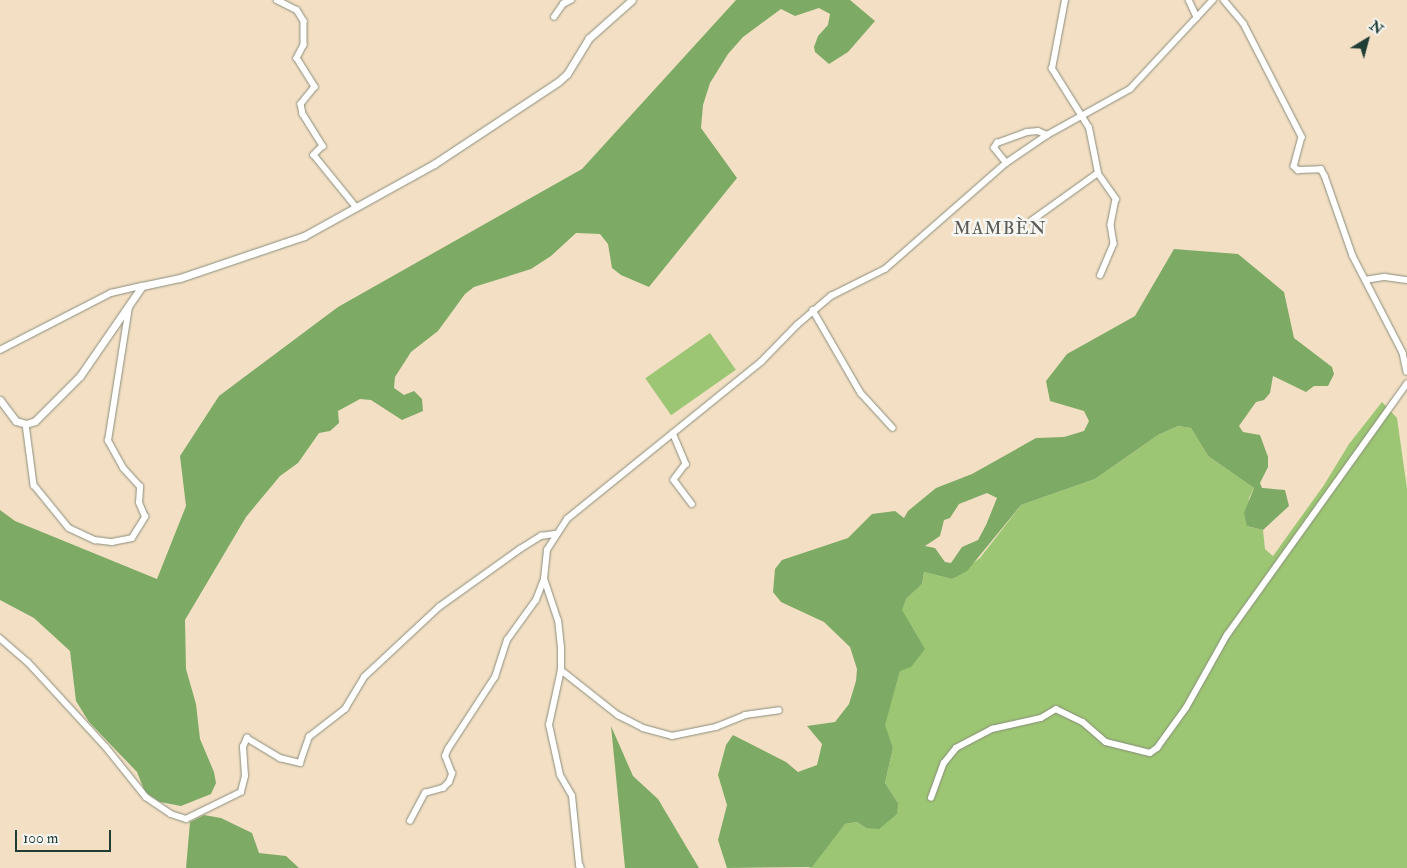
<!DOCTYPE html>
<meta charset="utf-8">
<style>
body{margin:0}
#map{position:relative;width:1407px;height:868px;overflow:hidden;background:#f3dfc4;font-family:"IM FELL Double Pica",serif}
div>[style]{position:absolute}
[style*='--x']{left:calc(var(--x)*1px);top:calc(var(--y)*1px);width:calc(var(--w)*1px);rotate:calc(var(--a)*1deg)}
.green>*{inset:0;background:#9cc673;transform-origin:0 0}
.forest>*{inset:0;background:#7dab65}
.roads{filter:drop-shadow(0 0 1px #898e7c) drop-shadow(0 0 1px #898e7c)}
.minor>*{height:5.5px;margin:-2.75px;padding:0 2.75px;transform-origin:2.75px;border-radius:2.75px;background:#fff}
.tertiary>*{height:7px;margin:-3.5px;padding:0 3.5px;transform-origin:3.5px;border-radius:3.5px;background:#fff}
span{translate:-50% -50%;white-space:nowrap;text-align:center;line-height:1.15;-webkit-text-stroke:5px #f6f6f2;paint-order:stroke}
.quarter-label{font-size:18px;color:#5e5c56;letter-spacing:1px}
.north{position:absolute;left:1342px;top:15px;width:50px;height:50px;-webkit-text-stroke:4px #f6f6f2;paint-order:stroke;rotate:37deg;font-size:14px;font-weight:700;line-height:20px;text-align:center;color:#1f3d34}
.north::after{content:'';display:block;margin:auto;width:18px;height:22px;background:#1f3d34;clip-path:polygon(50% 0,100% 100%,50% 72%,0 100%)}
.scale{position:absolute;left:15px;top:830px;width:96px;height:22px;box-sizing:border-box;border:2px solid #1f3d34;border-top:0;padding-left:6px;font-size:15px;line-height:18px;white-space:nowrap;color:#1f3d34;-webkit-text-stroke:4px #f6f6f2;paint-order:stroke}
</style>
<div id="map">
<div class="green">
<div style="left:710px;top:333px;width:45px;height:79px;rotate:55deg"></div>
<div style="clip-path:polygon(1382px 402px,1397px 418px,1407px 489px,1407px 868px,809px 868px,845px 824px,857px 822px,866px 828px,898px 803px,885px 783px,893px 748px,884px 725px,900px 671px,901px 610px,906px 599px,922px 584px,924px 572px,952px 579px,980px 558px,1021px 505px,1095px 479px,1158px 435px,1178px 426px,1191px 428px,1208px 456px,1254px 488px,1249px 498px,1247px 526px,1263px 530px,1265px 549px,1273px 556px,1324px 485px,1349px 444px)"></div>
</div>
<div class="forest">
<div style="clip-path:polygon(736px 0,850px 0,875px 21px,848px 52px,829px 64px,815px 52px,814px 47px,818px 36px,828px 25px,830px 14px,819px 8px,795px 16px,781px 9px,743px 37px,728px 54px,710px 83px,703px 105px,701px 128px,737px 178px,649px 287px,621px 275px,612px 268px,608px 244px,600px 234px,576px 233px,551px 256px,531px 269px,474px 287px,465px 294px,438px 331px,411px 352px,395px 377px,394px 388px,404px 395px,414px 391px,422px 399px,423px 411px,402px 420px,371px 400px,360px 399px,338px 411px,339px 423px,330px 431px,319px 433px,298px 463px,280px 476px,246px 517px,185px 620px,186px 669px,196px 704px,200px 739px,214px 772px,216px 783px,211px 794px,181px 806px,160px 802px,145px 792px,137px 772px,89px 722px,76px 701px,70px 651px,34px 618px,0 600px,0 510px,15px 521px,157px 579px,186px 506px,180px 456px,219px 396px,338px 307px,582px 169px)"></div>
<div style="clip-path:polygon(evenodd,1174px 249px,1238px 254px,1284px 292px,1294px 338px,1332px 367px,1334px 374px,1328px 386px,1314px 386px,1306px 392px,1273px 376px,1270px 393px,1264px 400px,1256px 402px,1239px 426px,1243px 432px,1260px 435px,1268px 457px,1268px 467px,1260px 483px,1262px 488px,1285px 490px,1289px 506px,1263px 530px,1247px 526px,1244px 513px,1254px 488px,1208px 456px,1191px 428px,1178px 426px,1158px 435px,1095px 479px,1021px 505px,967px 571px,952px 579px,924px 572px,922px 584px,906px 599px,902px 610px,925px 649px,911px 667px,900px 671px,885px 725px,893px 748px,885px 783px,898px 803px,897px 814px,879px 829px,866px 828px,857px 822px,845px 824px,812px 867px,727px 868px,718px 840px,727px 805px,718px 775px,726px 745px,733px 735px,786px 762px,798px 772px,817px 765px,822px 744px,807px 726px,835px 722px,849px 704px,856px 681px,857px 669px,850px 647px,824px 622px,781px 602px,773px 592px,775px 569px,782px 560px,848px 538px,872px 514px,895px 511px,904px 518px,908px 511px,936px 488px,972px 474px,1036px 438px,1064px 437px,1084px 431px,1089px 421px,1084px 411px,1050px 401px,1046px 381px,1067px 354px,1135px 316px,1174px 249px,987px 493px,997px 498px,986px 525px,978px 540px,962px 547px,951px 563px,945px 562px,935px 548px,925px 546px,940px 536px,944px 520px,950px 518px,959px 504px,987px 493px)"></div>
<div style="clip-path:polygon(611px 726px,633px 776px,658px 799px,699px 868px,625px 868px)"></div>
<div style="clip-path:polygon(204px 815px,221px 818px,252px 833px,259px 853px,286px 856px,299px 868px,186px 868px,190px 822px)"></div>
</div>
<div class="roads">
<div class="minor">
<div style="--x:277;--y:0;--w:22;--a:27"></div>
<div style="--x:297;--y:10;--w:13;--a:58"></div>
<div style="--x:304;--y:21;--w:24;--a:90"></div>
<div style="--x:304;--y:45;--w:15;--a:118"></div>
<div style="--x:297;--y:58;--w:34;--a:58"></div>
<div style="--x:315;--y:87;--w:22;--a:129"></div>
<div style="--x:301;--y:104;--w:10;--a:79"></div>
<div style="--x:303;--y:114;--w:38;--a:58"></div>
<div style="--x:323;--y:146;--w:13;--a:135"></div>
<div style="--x:314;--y:155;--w:68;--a:50.9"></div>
<div style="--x:1189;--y:0;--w:19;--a:65"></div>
<div style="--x:1224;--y:0;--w:31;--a:50"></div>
<div style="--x:1244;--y:24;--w:127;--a:62.8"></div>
<div style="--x:1302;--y:137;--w:30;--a:105"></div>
<div style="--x:1294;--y:166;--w:6;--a:45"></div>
<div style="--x:1298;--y:170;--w:23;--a:-2"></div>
<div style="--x:1321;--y:169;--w:8;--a:60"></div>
<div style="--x:1325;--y:176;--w:85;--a:70.7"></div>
<div style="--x:1353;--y:256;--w:109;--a:62.7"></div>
<div style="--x:1403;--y:353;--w:19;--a:78"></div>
<div style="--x:554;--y:17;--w:16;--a:-55"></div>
<div style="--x:563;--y:4;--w:9;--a:-27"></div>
<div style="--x:1006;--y:163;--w:19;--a:-129"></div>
<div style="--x:994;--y:148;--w:6;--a:-59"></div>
<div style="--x:997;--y:143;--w:32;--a:-20"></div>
<div style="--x:1027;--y:132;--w:11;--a:-5"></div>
<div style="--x:1038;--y:131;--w:10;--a:24"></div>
<div style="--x:1098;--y:173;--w:32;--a:55"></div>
<div style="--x:1116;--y:199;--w:26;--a:101"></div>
<div style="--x:1111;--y:225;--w:19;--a:81"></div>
<div style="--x:1114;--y:244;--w:34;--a:113"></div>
<div style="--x:1031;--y:221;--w:82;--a:-35.6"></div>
<div style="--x:1098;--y:173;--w:46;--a:-101.3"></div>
<div style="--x:1089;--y:128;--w:70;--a:-122.1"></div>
<div style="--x:1052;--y:69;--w:70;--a:-79.3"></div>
<div style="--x:1365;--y:280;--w:20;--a:-9"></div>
<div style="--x:1385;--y:277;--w:22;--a:8"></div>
<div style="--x:813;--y:310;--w:96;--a:60"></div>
<div style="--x:861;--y:393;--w:47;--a:47.6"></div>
<div style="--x:0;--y:350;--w:125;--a:-27.2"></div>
<div style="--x:111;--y:293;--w:32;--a:-13"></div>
<div style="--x:26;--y:424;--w:62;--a:82.5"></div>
<div style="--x:34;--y:485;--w:55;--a:50.9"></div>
<div style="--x:69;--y:528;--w:29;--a:25"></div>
<div style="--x:95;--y:540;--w:17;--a:7"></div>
<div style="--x:112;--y:542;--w:20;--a:-11"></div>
<div style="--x:132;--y:538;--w:25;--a:-58"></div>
<div style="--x:145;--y:517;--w:15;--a:-113"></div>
<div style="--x:139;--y:503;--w:16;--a:-86"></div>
<div style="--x:140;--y:487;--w:25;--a:-132"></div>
<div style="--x:123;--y:468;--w:31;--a:-119"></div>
<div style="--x:108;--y:441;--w:136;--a:-81.1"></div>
<div style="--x:673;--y:433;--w:34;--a:67"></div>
<div style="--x:686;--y:464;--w:20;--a:127"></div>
<div style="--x:674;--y:480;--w:30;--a:53"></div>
<div style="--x:0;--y:638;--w:37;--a:41"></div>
<div style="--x:28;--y:662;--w:115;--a:47.5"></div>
<div style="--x:106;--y:747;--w:64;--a:51.3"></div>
<div style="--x:146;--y:797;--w:30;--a:34"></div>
<div style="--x:171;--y:814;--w:16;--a:18"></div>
<div style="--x:186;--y:819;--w:61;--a:-26.1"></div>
<div style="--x:241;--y:792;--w:16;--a:-76"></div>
<div style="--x:245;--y:776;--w:29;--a:-94"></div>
<div style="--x:243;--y:747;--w:10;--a:-66"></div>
<div style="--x:247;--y:738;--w:39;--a:31"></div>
<div style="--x:280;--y:758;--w:21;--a:14"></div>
<div style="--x:300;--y:763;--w:28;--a:-71"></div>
<div style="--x:309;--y:737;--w:46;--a:-37.9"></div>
<div style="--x:345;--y:709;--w:37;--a:-59"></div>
<div style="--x:364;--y:677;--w:103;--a:-43"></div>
<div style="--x:439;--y:607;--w:100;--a:-35.6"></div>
<div style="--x:520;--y:549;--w:25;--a:-32"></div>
<div style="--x:541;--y:536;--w:15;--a:-8"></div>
<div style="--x:561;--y:670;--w:73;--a:38.3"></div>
<div style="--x:618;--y:715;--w:28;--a:27"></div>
<div style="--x:643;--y:728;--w:30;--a:15"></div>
<div style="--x:672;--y:736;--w:45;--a:-11.6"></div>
<div style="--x:716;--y:727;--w:31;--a:-22"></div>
<div style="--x:745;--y:715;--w:34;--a:-8"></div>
<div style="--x:931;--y:798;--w:37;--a:-70"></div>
<div style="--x:944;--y:763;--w:19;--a:-51"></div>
<div style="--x:956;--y:748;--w:41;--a:-27.8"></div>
<div style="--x:992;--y:729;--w:50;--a:-12.7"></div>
<div style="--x:1041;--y:718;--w:17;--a:-31"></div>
<div style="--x:1056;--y:709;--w:30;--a:26"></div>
<div style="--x:1083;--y:722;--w:30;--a:41"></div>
<div style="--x:1106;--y:742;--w:45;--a:14"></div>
<div style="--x:1150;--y:753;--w:9;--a:-36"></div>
<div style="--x:1157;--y:748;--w:49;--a:-54.1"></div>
<div style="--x:1186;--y:708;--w:84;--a:-60.7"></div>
<div style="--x:1227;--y:635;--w:309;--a:-54.4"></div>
<div style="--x:410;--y:821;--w:32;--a:-62"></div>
<div style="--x:425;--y:793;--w:19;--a:-16"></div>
<div style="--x:443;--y:788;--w:8;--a:-45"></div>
<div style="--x:449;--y:782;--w:9;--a:-69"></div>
<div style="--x:452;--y:774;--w:19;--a:-111"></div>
<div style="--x:445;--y:756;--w:8;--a:-67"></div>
<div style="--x:448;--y:749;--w:86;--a:-56.9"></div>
<div style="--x:495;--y:677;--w:39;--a:-72"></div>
<div style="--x:507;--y:640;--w:49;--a:-54.1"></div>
<div style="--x:536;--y:600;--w:22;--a:-69"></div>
<div style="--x:579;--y:865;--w:69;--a:-95.8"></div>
<div style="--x:572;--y:796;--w:24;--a:-120"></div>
<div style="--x:560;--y:775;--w:51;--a:-102.4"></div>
<div style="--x:549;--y:725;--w:56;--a:-77.7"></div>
<div style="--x:561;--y:670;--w:22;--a:-90"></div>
<div style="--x:561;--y:648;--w:27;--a:-96"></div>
<div style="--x:558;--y:621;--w:44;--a:-108.4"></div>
<div style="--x:544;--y:579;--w:29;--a:-84"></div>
<div style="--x:547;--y:550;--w:37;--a:-57"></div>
<div style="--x:567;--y:519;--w:250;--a:-39"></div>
<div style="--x:761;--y:362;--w:52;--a:-45.8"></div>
<div style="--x:797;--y:325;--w:45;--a:-40.5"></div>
<div style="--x:831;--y:296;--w:60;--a:-26.6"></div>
<div style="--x:885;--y:269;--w:161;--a:-41.2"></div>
<div style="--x:1006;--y:163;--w:50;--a:-34.3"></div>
<div style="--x:1047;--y:135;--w:95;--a:-29"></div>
<div style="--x:1130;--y:89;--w:122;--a:-47"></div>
</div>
<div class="tertiary">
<div style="--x:0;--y:400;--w:26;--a:53"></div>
<div style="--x:16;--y:421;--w:10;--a:17"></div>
<div style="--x:26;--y:424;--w:9;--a:-18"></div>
<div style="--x:35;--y:421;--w:64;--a:-45"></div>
<div style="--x:80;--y:376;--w:109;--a:-55.4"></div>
<div style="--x:142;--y:286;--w:39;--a:-12"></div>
<div style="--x:180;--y:278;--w:131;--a:-18.7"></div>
<div style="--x:304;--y:236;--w:149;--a:-29"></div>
<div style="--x:434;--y:164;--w:149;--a:-33.5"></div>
<div style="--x:558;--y:82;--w:12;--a:-42"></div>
<div style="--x:567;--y:74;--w:42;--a:-58.6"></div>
<div style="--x:589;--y:38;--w:57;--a:-41.5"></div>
<div style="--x:579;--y:865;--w:3;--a:72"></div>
</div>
</div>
<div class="quarter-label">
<span style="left:1000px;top:229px">MAMBÈN</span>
</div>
<div class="north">N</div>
<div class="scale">100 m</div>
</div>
